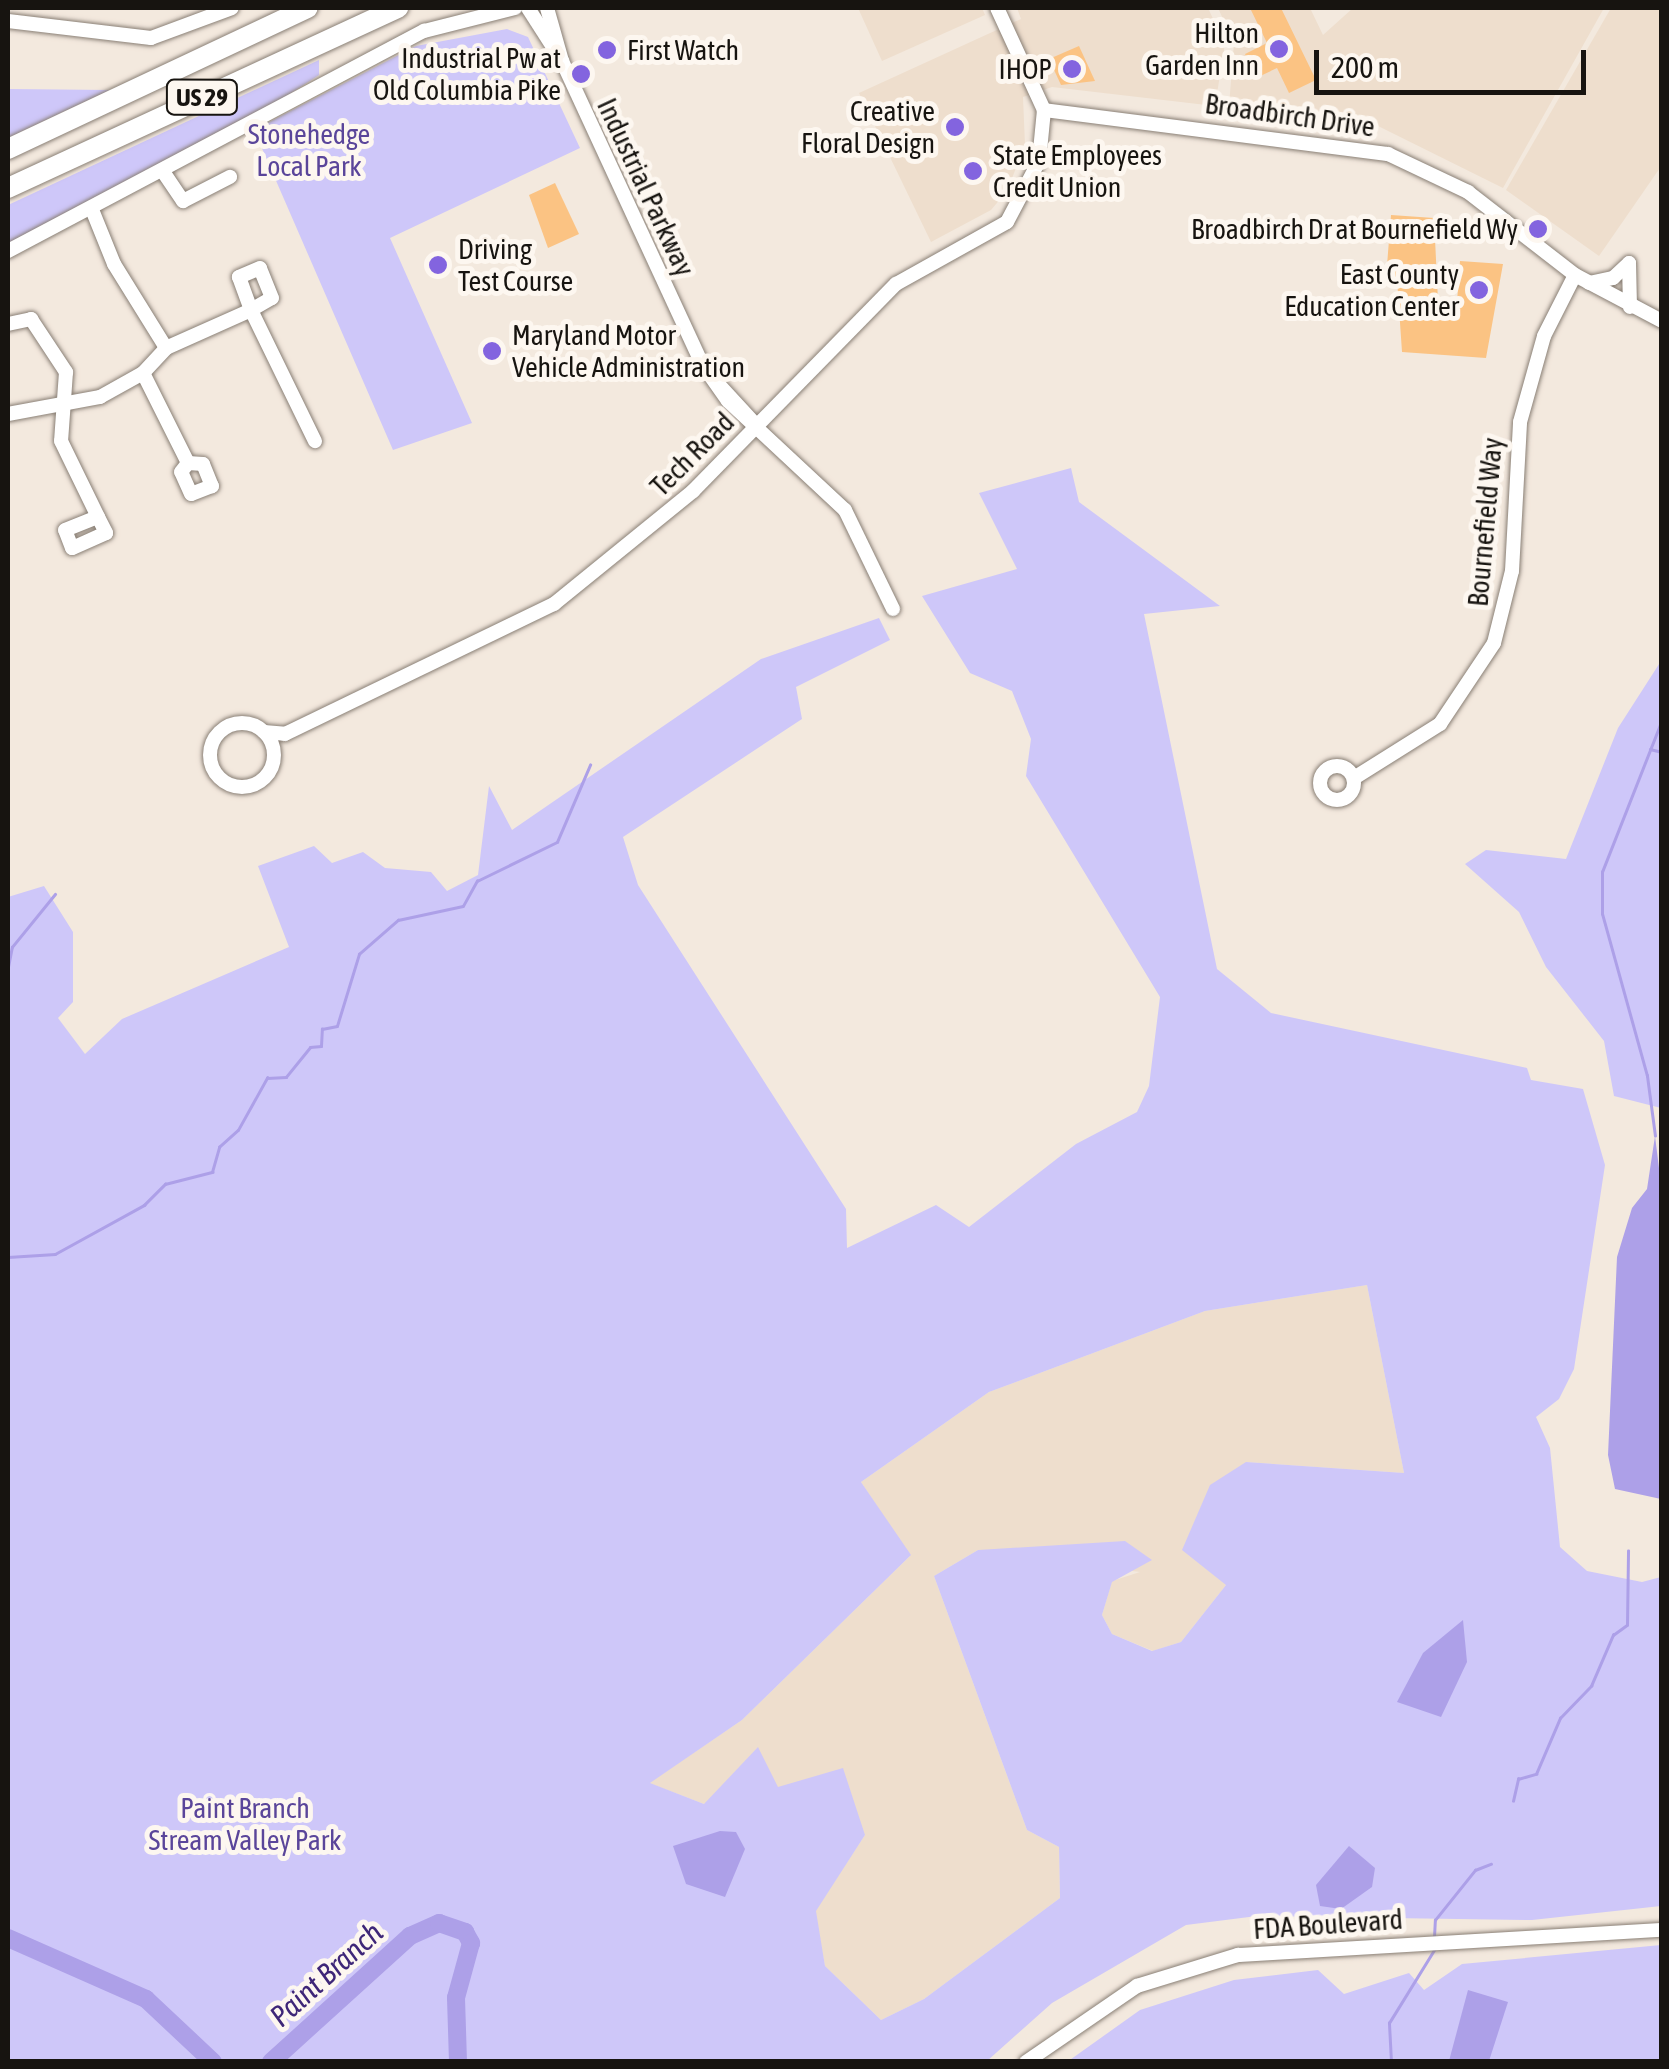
<!DOCTYPE html>
<style>
body{margin:0}
#map{position:relative;width:1669px;height:2069px;overflow:hidden;background:#f3e9de;font-family:"Asap Condensed",sans-serif}
div>[style]{position:absolute}
[style*='--x']{left:calc(var(--x)*1px);top:calc(var(--y)*1px);width:calc(var(--w)*1px);rotate:calc(var(--a)*1deg)}
.built>*{inset:0;background:#eedecd}
.green>*{inset:0;background:#cec7f9}
.water>*{inset:0;background:#ada0e8}
.stream>*{height:2.5px;margin:-1.25px;padding:0 1.25px;transform-origin:1.25px;border-radius:1.25px;background:#ada0e8}
.river>*{height:18px;margin:-9px;padding:0 9px;transform-origin:9px;border-radius:9px;background:#ada0e8}
.building>*{inset:0;background:#fbc383}
.roads{filter:drop-shadow(0 0 2px #897f75) drop-shadow(0 0 2px #897f75)}
.minor>*{height:14px;margin:-7px;padding:0 7px;transform-origin:7px;border-radius:7px;background:#fff}
.minor>.ring{margin:-7px;padding:0;box-sizing:content-box;background:none;border:14px solid #fff;border-radius:50%}
.highway>*{height:20px;margin:-10px;padding:0 10px;transform-origin:10px;border-radius:10px;background:#fff}
.dots>*{width:28px;height:28px;translate:-50% -50%;box-sizing:border-box;border:5px solid #fdf7f0;border-radius:50%}
span{translate:-50% -50%;white-space:nowrap;text-align:center;line-height:1.15;-webkit-text-stroke:10px #fdf7f0;paint-order:stroke}
.shield-label span{padding:2px 8px;background:#fdf7f0;border:2px solid;border-radius:8px;-webkit-text-stroke-width:0}
.shield-label{font-size:25px;color:#171410;font-weight:700}
.poi-label{font-size:28px;color:#171410}
.right{translate:-100% -50%;text-align:right}
.left{translate:0 -50%;text-align:left}
.street-label{font-size:28px;color:#171410}
.park-label{font-size:28px;color:#5a459a}
.water-label{font-size:30px;color:#3e2678;font-style:italic}
.frame{position:absolute;inset:0;border:10px solid #171410;pointer-events:none}
.scale{position:absolute;left:1314px;top:50px;width:272px;height:45px;box-sizing:border-box;border:5px solid #171410;border-top:0;padding-left:12px;font-size:30px;line-height:35px;white-space:nowrap;color:#171410;-webkit-text-stroke:8px #fdf7f0;paint-order:stroke}
</style>
<div id="map">
<div class="built">
<div style="clip-path:polygon(858px 8px,982px 8px,985px 15px,882px 61px)"></div>
<div style="clip-path:polygon(1017px 8px,1208px 8px,1225px 44px,1215px 106px,1052px 87px,1023px 97px,1025px 145px,1007px 191px,991px 210px,931px 242px,859px 93px,1021px 19px)"></div>
<div style="clip-path:polygon(1218px 8px,1310px 8px,1323px 35px,1353px 8px,1604px 8px,1503px 188px,1374px 124px,1229px 106px,1234px 43px)"></div>
<div style="clip-path:polygon(1611px 8px,1661px 8px,1662px 165px,1599px 256px,1506px 190px)"></div>
<div style="clip-path:polygon(1367px 1285px,1404px 1473px,1246px 1462px,1226px 1585px,1181px 1642px,1153px 1651px,1112px 1634px,1102px 1615px,1112px 1581px,1140px 1572px,978px 1550px,934px 1576px,1027px 1830px,1059px 1847px,1060px 1898px,924px 1999px,881px 2020px,825px 1966px,815px 1911px,865px 1835px,778px 1787px,704px 1804px,649px 1783px,742px 1720px,910px 1556px,861px 1482px,989px 1392px,1205px 1311px)"></div>
</div>
<div class="green">
<div style="clip-path:polygon(507px 29px,528px 37px,580px 148px,390px 238px,472px 423px,393px 450px,254px 130px,416px 46px)"></div>
<div style="clip-path:polygon(319px 60px,319px 75px,268px 108px,8px 246px,8px 205px)"></div>
<div style="clip-path:polygon(8px 89px,110px 90px,8px 138px)"></div>
<div style="clip-path:polygon(evenodd,1071px 468px,1079px 502px,1220px 606px,1144px 614px,1217px 969px,1271px 1013px,1527px 1068px,1531px 1080px,1583px 1089px,1605px 1165px,1574px 1369px,1559px 1399px,1536px 1417px,1550px 1448px,1560px 1547px,1587px 1571px,1642px 1582px,1661px 1577px,1661px 1906px,1532px 1920px,1257px 1916px,1186px 1925px,1052px 2003px,987px 2061px,8px 2062px,8px 897px,44px 886px,73px 932px,73px 1002px,58px 1018px,85px 1054px,122px 1019px,289px 947px,258px 866px,314px 846px,332px 863px,363px 852px,385px 868px,431px 872px,447px 891px,478px 875px,489px 786px,512px 830px,761px 659px,879px 618px,890px 640px,796px 687px,802px 719px,623px 837px,638px 885px,846px 1209px,847px 1248px,936px 1205px,969px 1227px,1076px 1144px,1137px 1112px,1149px 1086px,1160px 997px,1026px 776px,1031px 739px,1012px 691px,970px 673px,922px 596px,1017px 569px,979px 493px,1071px 468px,1367px 1285px,1404px 1473px,1246px 1462px,1210px 1485px,1182px 1550px,1226px 1585px,1181px 1642px,1152px 1651px,1112px 1634px,1102px 1615px,1112px 1582px,1152px 1560px,1125px 1541px,978px 1550px,934px 1576px,1027px 1830px,1059px 1847px,1060px 1898px,924px 1999px,881px 2020px,825px 1966px,816px 1911px,865px 1835px,843px 1768px,778px 1787px,758px 1747px,704px 1804px,650px 1783px,742px 1720px,911px 1555px,861px 1482px,989px 1392px,1205px 1311px,1367px 1285px)"></div>
<div style="clip-path:polygon(1661px 661px,1661px 1108px,1614px 1096px,1604px 1041px,1546px 967px,1519px 912px,1465px 864px,1486px 850px,1566px 859px,1618px 728px)"></div>
<div style="clip-path:polygon(1661px 1945px,1661px 2061px,1067px 2062px,1140px 2010px,1234px 1980px,1318px 1970px,1344px 1994px,1409px 1973px,1424px 1990px,1462px 1964px)"></div>
</div>
<div class="water">
<div style="clip-path:polygon(1655px 1136px,1662px 1192px,1661px 1499px,1615px 1489px,1608px 1455px,1617px 1257px,1632px 1208px,1647px 1189px)"></div>
<div style="clip-path:polygon(1463px 1620px,1467px 1662px,1441px 1717px,1397px 1702px,1423px 1653px)"></div>
<div style="clip-path:polygon(720px 1831px,736px 1832px,745px 1849px,725px 1897px,686px 1884px,673px 1846px)"></div>
<div style="clip-path:polygon(1349px 1846px,1375px 1868px,1372px 1887px,1341px 1909px,1320px 1906px,1316px 1885px)"></div>
<div style="clip-path:polygon(1468px 1990px,1508px 2002px,1489px 2061px,1449px 2061px)"></div>
</div>
<div class="stream">
<div style="--x:1650;--y:749;--w:12;--a:14"></div>
<div style="--x:8;--y:967;--w:20;--a:-79"></div>
<div style="--x:12;--y:947;--w:68;--a:-50.9"></div>
<div style="--x:1655;--y:1136;--w:61;--a:-97.6"></div>
<div style="--x:1647;--y:1076;--w:168;--a:-105.5"></div>
<div style="--x:1602;--y:914;--w:42;--a:-90"></div>
<div style="--x:1602;--y:872;--w:163;--a:-68.5"></div>
<div style="--x:8;--y:1257;--w:47;--a:-3.7"></div>
<div style="--x:55;--y:1254;--w:102;--a:-28.8"></div>
<div style="--x:144;--y:1205;--w:30;--a:-45"></div>
<div style="--x:165;--y:1184;--w:49;--a:-14.3"></div>
<div style="--x:212;--y:1172;--w:26;--a:-74"></div>
<div style="--x:219;--y:1147;--w:25;--a:-42"></div>
<div style="--x:238;--y:1130;--w:60;--a:-60.9"></div>
<div style="--x:267;--y:1078;--w:19;--a:-3"></div>
<div style="--x:286;--y:1077;--w:38;--a:-51"></div>
<div style="--x:310;--y:1047;--w:11;--a:-5"></div>
<div style="--x:321;--y:1046;--w:17;--a:-87"></div>
<div style="--x:322;--y:1029;--w:15;--a:-11"></div>
<div style="--x:337;--y:1026;--w:75;--a:-73"></div>
<div style="--x:359;--y:954;--w:52;--a:-41.1"></div>
<div style="--x:398;--y:920;--w:66;--a:-12.2"></div>
<div style="--x:463;--y:906;--w:29;--a:-61"></div>
<div style="--x:477;--y:881;--w:89;--a:-26"></div>
<div style="--x:557;--y:842;--w:84;--a:-66.8"></div>
<div style="--x:1513;--y:1801;--w:23;--a:-77"></div>
<div style="--x:1518;--y:1779;--w:19;--a:-16"></div>
<div style="--x:1536;--y:1774;--w:61;--a:-66.8"></div>
<div style="--x:1560;--y:1718;--w:45;--a:-45.9"></div>
<div style="--x:1591;--y:1686;--w:56;--a:-66.7"></div>
<div style="--x:1613;--y:1635;--w:17;--a:-36"></div>
<div style="--x:1627;--y:1625;--w:74;--a:-89.2"></div>
<div style="--x:1434;--y:1937;--w:17;--a:-87"></div>
<div style="--x:1435;--y:1920;--w:64;--a:-51.3"></div>
<div style="--x:1475;--y:1870;--w:17;--a:-21"></div>
<div style="--x:1391;--y:2062;--w:39;--a:-93"></div>
<div style="--x:1389;--y:2023;--w:86;--a:-58.3"></div>
</div>
<div class="river">
<div style="--x:8;--y:1938;--w:151;--a:23.8"></div>
<div style="--x:146;--y:1999;--w:92;--a:43.2"></div>
<div style="--x:271;--y:2062;--w:188;--a:-42.2"></div>
<div style="--x:410;--y:1936;--w:32;--a:-24"></div>
<div style="--x:439;--y:1923;--w:28;--a:19"></div>
<div style="--x:465;--y:1932;--w:13;--a:61"></div>
<div style="--x:471;--y:1943;--w:57;--a:105.3"></div>
<div style="--x:456;--y:1998;--w:64;--a:88.2"></div>
</div>
<div class="building">
<div style="clip-path:polygon(1250px 8px,1281px 8px,1316px 80px,1289px 93px,1277px 68px,1256px 78px,1245px 54px,1267px 43px)"></div>
<div style="clip-path:polygon(1079px 46px,1095px 81px,1061px 85px,1049px 59px)"></div>
<div style="clip-path:polygon(555px 183px,579px 234px,548px 248px,529px 195px)"></div>
<div style="clip-path:polygon(1391px 215px,1434px 218px,1438px 301px,1457px 302px,1460px 261px,1503px 264px,1486px 358px,1402px 352px,1397px 279px,1386px 278px)"></div>
</div>
<div class="roads">
<div class="minor">
<div style="--x:528;--y:8;--w:63;--a:57.3"></div>
<div style="--x:562;--y:61;--w:334;--a:65.2"></div>
<div style="--x:702;--y:364;--w:45;--a:54.9"></div>
<div style="--x:728;--y:401;--w:160;--a:43"></div>
<div style="--x:845;--y:510;--w:110;--a:64.1"></div>
<div style="--x:547;--y:8;--w:55;--a:74.2"></div>
<div style="--x:8;--y:21;--w:144;--a:6.8"></div>
<div style="--x:151;--y:38;--w:86;--a:-20.3"></div>
<div style="--x:1044;--y:110;--w:347;--a:7.3"></div>
<div style="--x:1388;--y:154;--w:89;--a:25.4"></div>
<div style="--x:1468;--y:192;--w:135;--a:37.8"></div>
<div style="--x:1575;--y:275;--w:98;--a:27.9"></div>
<div style="--x:164;--y:173;--w:34;--a:56"></div>
<div style="--x:183;--y:201;--w:53;--a:-27.1"></div>
<div style="--x:93;--y:212;--w:56;--a:68"></div>
<div style="--x:114;--y:264;--w:99;--a:58.2"></div>
<div style="--x:8;--y:251;--w:471;--a:-27.9"></div>
<div style="--x:424;--y:31;--w:94;--a:-14.2"></div>
<div style="--x:1629;--y:263;--w:44;--a:88.7"></div>
<div style="--x:1589;--y:283;--w:25;--a:-12"></div>
<div style="--x:1613;--y:278;--w:22;--a:-43"></div>
<div style="--x:8;--y:324;--w:24;--a:-12"></div>
<div style="--x:31;--y:319;--w:64;--a:56.6"></div>
<div style="--x:66;--y:372;--w:69;--a:94.1"></div>
<div style="--x:61;--y:441;--w:85;--a:64"></div>
<div style="--x:98;--y:517;--w:18;--a:63"></div>
<div style="--x:106;--y:533;--w:37;--a:156"></div>
<div style="--x:72;--y:548;--w:19;--a:-111"></div>
<div style="--x:65;--y:530;--w:35;--a:-22"></div>
<div style="--x:143;--y:373;--w:101;--a:63.4"></div>
<div style="--x:188;--y:463;--w:15;--a:4"></div>
<div style="--x:203;--y:464;--w:24;--a:68"></div>
<div style="--x:212;--y:486;--w:22;--a:159"></div>
<div style="--x:191;--y:494;--w:24;--a:-114"></div>
<div style="--x:181;--y:472;--w:11;--a:-52"></div>
<div style="--x:721;--y:387;--w:50;--a:47.4"></div>
<div style="--x:8;--y:414;--w:94;--a:-10.5"></div>
<div style="--x:100;--y:397;--w:49;--a:-29.2"></div>
<div style="--x:143;--y:373;--w:34;--a:-47"></div>
<div style="--x:166;--y:348;--w:93;--a:-24.1"></div>
<div style="--x:251;--y:310;--w:24;--a:-30"></div>
<div style="--x:272;--y:298;--w:32;--a:-112"></div>
<div style="--x:260;--y:268;--w:23;--a:157"></div>
<div style="--x:239;--y:277;--w:35;--a:70"></div>
<div style="--x:251;--y:310;--w:146;--a:64"></div>
<div class="ring" style="left:210px;top:723px;width:50px;height:50px"></div>
<div style="--x:264;--y:732;--w:21;--a:5"></div>
<div style="--x:285;--y:734;--w:299;--a:-25.8"></div>
<div style="--x:554;--y:604;--w:179;--a:-39.1"></div>
<div style="--x:693;--y:491;--w:290;--a:-45.6"></div>
<div style="--x:896;--y:284;--w:127;--a:-29.2"></div>
<div style="--x:1007;--y:222;--w:69;--a:-62.3"></div>
<div style="--x:1039;--y:161;--w:51;--a:-84.4"></div>
<div style="--x:1044;--y:110;--w:112;--a:-114.7"></div>
<div class="ring" style="left:1320px;top:766px;width:20px;height:20px"></div>
<div style="--x:1354;--y:778;--w:102;--a:-32.1"></div>
<div style="--x:1440;--y:724;--w:97;--a:-56.3"></div>
<div style="--x:1494;--y:643;--w:74;--a:-76"></div>
<div style="--x:1512;--y:571;--w:149;--a:-86.9"></div>
<div style="--x:1520;--y:422;--w:89;--a:-74.4"></div>
<div style="--x:1544;--y:336;--w:68;--a:-63.1"></div>
<div style="--x:1026;--y:2062;--w:135;--a:-34.4"></div>
<div style="--x:1137;--y:1986;--w:106;--a:-17.1"></div>
<div style="--x:1238;--y:1955;--w:425;--a:-3.4"></div>
</div>
<div class="highway">
<div style="--x:8;--y:149;--w:331;--a:-25.2"></div>
<div style="--x:8;--y:188;--w:430;--a:-24.8"></div>
</div>
</div>
<div class="dots">
<div style="left:1279px;top:49px;background:#8364df"></div>
<div style="left:607px;top:50px;background:#8364df"></div>
<div style="left:1072px;top:69px;background:#8364df"></div>
<div style="left:581px;top:74px;background:#8364df"></div>
<div style="left:955px;top:127px;background:#8364df"></div>
<div style="left:973px;top:171px;background:#8364df"></div>
<div style="left:1538px;top:229px;background:#8364df"></div>
<div style="left:438px;top:265px;background:#8364df"></div>
<div style="left:1479px;top:290px;background:#8364df"></div>
<div style="left:492px;top:351px;background:#8364df"></div>
</div>
<div class="shield-label">
<span style="left:202px;top:97px">US 29</span>
</div>
<div class="poi-label">
<span class="right" style="left:1259px;top:49px">Hilton<br>Garden Inn</span>
<span class="left" style="left:627px;top:50px">First Watch</span>
<span class="right" style="left:561px;top:74px">Industrial Pw at<br>Old Columbia Pike</span>
<span class="right" style="left:1052px;top:69px">IHOP</span>
<span class="right" style="left:935px;top:127px">Creative<br>Floral Design</span>
<span class="left" style="left:993px;top:171px">State Employees<br>Credit Union</span>
<span class="right" style="left:1518px;top:229px">Broadbirch Dr at Bournefield Wy</span>
<span class="left" style="left:458px;top:265px">Driving<br>Test Course</span>
<span class="right" style="left:1459px;top:290px">East County<br>Education Center</span>
<span class="left" style="left:512px;top:351px">Maryland Motor<br>Vehicle Administration</span>
</div>
<div class="street-label">
<span style="left:1290px;top:115px;rotate:8deg">Broadbirch Drive</span>
<span style="left:646px;top:187px;rotate:65deg">Industrial Parkway</span>
<span style="left:692px;top:454px;rotate:-45deg">Tech Road</span>
<span style="left:1485px;top:522px;rotate:-85deg">Bournefield Way</span>
<span style="left:1328px;top:1924px;rotate:-4deg">FDA Boulevard</span>
</div>
<div class="park-label">
<span style="left:309px;top:150px">Stonehedge<br>Local Park</span>
<span style="left:245px;top:1824px">Paint Branch<br>Stream Valley Park</span>
</div>
<div class="water-label">
<span style="left:326px;top:1974px;rotate:-42deg">Paint Branch</span>
</div>
<div class="frame"></div>
<div class="scale">200 m</div>
</div>
